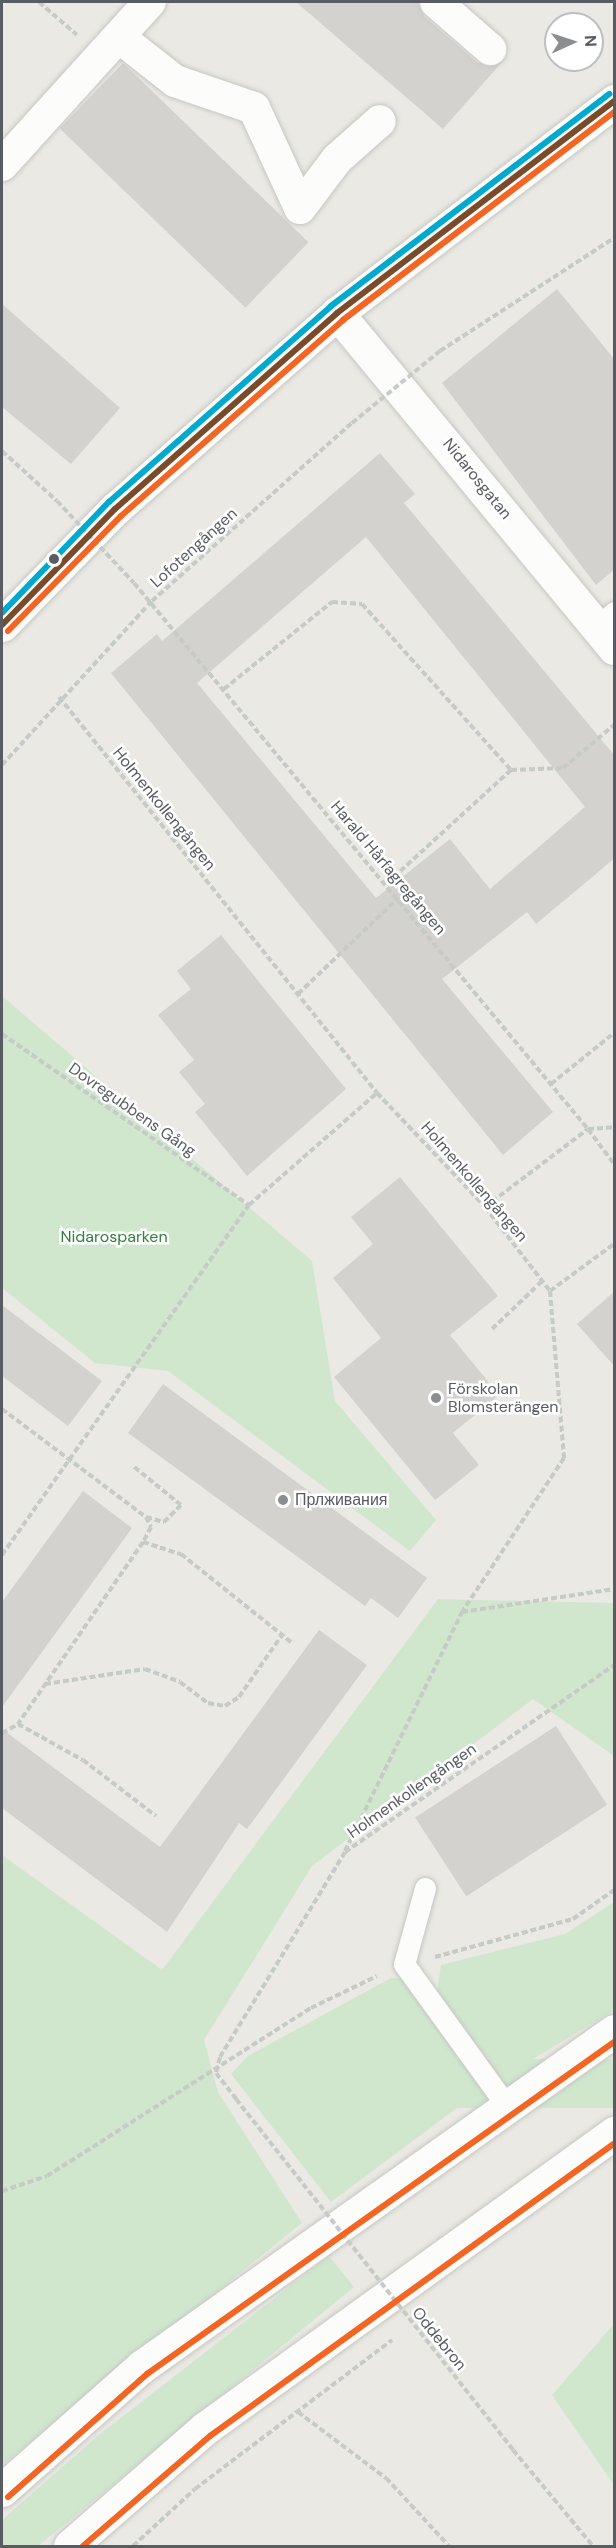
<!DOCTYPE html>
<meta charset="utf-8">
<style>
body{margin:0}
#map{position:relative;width:616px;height:2548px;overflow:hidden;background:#eae9e3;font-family:"DM Sans",sans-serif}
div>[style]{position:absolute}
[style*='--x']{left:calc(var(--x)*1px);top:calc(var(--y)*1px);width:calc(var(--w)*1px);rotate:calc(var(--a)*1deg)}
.green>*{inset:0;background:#d0e7ce;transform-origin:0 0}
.building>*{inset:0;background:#d3d2ce;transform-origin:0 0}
.path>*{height:4px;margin-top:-2px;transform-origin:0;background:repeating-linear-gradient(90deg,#c6cbc8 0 6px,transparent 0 9px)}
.roads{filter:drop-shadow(0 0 2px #c6c7c5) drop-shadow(0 0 2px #c6c7c5)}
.service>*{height:21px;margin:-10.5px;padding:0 10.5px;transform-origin:10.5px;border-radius:10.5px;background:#fcfcfb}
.pedestrian>*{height:32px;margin:-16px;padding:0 16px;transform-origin:16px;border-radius:16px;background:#fcfcfb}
.minor>*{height:33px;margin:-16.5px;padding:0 16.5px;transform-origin:16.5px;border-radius:16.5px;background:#fcfcfb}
.tertiary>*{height:33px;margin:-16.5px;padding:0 16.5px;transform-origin:16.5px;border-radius:16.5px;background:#fcfcfb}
.secondary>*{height:33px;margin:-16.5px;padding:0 16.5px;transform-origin:16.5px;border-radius:16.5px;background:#fcfcfb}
.path-bridge>*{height:4px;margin-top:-2px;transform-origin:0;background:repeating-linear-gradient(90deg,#c6cbc8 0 6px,transparent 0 9px)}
.bus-1>*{height:6px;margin:-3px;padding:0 3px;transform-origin:3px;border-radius:3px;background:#7a4b2a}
.bus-2>*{height:6px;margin:-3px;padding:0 3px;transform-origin:3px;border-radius:3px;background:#f26522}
.bus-3>*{height:6px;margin:-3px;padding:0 3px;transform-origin:3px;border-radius:3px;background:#00a9ce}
.dots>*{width:16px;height:16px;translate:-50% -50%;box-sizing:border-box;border:3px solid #fff;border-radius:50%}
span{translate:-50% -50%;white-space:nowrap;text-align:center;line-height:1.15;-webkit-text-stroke:5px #fff;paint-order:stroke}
.street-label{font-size:16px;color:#595c62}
.park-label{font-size:16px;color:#2f8337}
.poi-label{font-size:16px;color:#595c62}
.left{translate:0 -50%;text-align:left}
.frame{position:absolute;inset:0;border:3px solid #595c62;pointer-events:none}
.north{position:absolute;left:544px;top:12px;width:60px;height:60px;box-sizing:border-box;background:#fff;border:2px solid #bdbec0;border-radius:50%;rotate:87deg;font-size:16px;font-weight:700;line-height:24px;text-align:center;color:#595c62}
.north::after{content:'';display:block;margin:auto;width:21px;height:27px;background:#8c8d8f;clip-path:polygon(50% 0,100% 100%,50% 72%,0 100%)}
</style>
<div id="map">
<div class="green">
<div style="clip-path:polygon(2px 996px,312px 1261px,335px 1401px,436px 1520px,410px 1551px,168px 1371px,95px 1363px,2px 1288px)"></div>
<div style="clip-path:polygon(438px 1599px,614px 1603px,614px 1756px,533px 1699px,312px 1866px,204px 2040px,218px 2092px,302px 2223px,2px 2465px,2px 1855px,162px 1970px)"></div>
<div style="clip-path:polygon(614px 1902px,614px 2010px,525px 2064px,495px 2063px,475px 2046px,437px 1992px,441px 1965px,565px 1934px)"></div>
<div style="clip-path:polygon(391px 1978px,404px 1979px,454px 2049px,465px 2084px,461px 2105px,331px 2202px,231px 2074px,248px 2056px)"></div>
<div style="left:614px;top:2059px;width:49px;height:312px;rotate:90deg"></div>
<div style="clip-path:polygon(329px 2256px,354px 2287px,38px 2546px,2px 2546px,2px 2520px,100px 2434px)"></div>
<div style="clip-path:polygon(614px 2324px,614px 2485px,552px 2395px)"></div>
</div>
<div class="building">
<div style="clip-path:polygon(296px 2px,418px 2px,424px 16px,478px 63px,502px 62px,443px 129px)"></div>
<div style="left:123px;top:63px;width:258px;height:91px;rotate:44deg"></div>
<div style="clip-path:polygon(557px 289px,615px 360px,615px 569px,596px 585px,442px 383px)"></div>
<div style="clip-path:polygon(2px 304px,120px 408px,71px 464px,2px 407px)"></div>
<div style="clip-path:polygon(evenodd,380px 453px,415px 494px,404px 503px,615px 756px,615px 858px,536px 924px,527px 912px,442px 979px,553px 1112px,503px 1155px,111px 673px,157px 634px,162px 641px,380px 453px,366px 537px,585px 807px,490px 889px,450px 839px,376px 898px,197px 683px,366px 537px)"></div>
<div style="clip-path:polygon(221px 935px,346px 1089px,247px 1176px,195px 1112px,205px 1104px,179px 1072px,194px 1060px,158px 1015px,191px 989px,177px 971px)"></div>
<div style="clip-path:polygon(400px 1177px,498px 1296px,450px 1335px,499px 1395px,453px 1433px,479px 1465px,435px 1500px,334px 1377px,381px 1338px,333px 1278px,373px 1244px,351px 1217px)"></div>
<div style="clip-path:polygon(615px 1291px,615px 1367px,577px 1324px)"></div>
<div style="clip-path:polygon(2px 1305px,102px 1381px,68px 1426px,2px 1376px)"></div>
<div style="clip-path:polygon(163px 1384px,427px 1578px,398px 1618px,371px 1598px,365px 1606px,128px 1433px)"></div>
<div style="clip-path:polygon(83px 1491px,132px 1528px,2px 1707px,2px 1602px)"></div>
<div style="clip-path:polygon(319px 1630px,367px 1665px,247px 1829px,239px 1823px,167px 1932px,2px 1808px,2px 1729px,160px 1847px)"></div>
<div style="left:556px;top:1726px;width:94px;height:168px;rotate:57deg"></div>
</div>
<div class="path">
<div style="--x:39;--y:2;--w:50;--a:41"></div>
<div style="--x:440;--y:351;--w:207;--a:-33"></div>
<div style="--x:2;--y:451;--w:74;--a:42.3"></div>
<div style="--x:134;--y:583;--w:710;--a:50.26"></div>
<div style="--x:588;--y:1129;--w:26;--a:-4"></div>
<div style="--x:224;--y:689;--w:139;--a:-38.9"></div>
<div style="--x:332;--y:602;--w:30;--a:4"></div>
<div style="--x:362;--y:604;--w:223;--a:48.1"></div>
<div style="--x:511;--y:770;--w:169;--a:137.6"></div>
<div style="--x:59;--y:697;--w:508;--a:51.23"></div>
<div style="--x:377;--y:1093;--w:157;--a:46.5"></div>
<div style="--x:485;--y:1207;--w:106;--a:52.3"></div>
<div style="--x:550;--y:1291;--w:168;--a:85.2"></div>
<div style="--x:564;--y:1458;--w:185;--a:123.5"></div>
<div style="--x:462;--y:1612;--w:154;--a:-8.6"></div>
<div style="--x:2;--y:765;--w:222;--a:-47.6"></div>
<div style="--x:152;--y:601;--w:268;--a:-41.7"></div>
<div style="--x:511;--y:770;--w:52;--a:-2.2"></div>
<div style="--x:563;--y:768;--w:67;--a:-40.1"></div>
<div style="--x:298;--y:994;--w:139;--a:-43.8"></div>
<div style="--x:2;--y:1034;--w:300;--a:34.7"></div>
<div style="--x:551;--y:1084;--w:81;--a:-39"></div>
<div style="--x:485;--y:1207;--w:129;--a:-37.1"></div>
<div style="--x:588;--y:1129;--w:44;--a:53.4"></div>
<div style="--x:550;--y:1291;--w:79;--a:-36.3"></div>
<div style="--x:492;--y:1329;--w:69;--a:-43.8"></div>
<div style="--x:2;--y:1409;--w:180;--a:36.9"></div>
<div style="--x:146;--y:1517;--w:19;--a:16"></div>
<div style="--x:164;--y:1522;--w:24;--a:-45"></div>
<div style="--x:181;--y:1505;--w:62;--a:-140.9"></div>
<div style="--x:146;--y:1517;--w:11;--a:63"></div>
<div style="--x:151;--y:1527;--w:17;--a:118"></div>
<div style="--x:143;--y:1542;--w:221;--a:124.5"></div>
<div style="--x:18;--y:1724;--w:74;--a:29"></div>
<div style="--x:83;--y:1760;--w:92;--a:37.5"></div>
<div style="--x:143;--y:1542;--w:40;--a:18"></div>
<div style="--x:181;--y:1554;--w:141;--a:38.7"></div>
<div style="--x:2;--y:1555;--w:428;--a:-54.8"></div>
<div style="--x:249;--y:1205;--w:170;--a:-41.2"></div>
<div style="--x:45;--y:1684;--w:101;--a:-8.5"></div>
<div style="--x:145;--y:1669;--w:37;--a:20"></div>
<div style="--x:180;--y:1682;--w:35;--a:37"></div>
<div style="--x:208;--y:1703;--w:17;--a:10"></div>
<div style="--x:225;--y:1706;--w:17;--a:-33"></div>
<div style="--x:239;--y:1697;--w:75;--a:-55.3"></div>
<div style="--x:2;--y:1733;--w:18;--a:-29"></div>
<div style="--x:345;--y:1851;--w:266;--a:-63.9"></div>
<div style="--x:435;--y:1957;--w:143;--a:-15.4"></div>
<div style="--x:573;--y:1919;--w:50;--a:-35.3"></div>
<div style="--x:216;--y:2072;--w:16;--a:-75"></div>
<div style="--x:220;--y:2057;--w:240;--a:-58.6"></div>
<div style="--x:345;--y:1852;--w:328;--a:-34.8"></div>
<div style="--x:216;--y:2073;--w:33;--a:52"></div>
<div style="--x:2;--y:2191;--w:47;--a:-18.4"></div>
<div style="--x:47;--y:2176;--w:313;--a:-32.5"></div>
<div style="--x:311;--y:2008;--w:73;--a:-25.9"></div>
<div style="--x:298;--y:2412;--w:110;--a:36.9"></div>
<div style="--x:386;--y:2478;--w:93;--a:47.2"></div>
<div style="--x:513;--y:2450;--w:125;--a:50.2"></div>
<div style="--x:133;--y:2546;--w:84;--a:-42.6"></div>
<div style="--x:195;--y:2489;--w:247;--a:-37.1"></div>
</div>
<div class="roads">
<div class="service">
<div style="--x:597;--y:627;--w:23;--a:-41"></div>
<div style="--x:425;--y:1888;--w:79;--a:105.4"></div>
<div style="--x:404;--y:1964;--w:174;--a:54.1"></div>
</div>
<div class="pedestrian">
<div style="--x:436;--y:2;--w:72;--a:41"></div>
<div style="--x:119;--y:37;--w:71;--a:38.2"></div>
<div style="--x:175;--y:81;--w:83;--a:18.9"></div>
<div style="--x:254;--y:108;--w:110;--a:65.3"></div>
<div style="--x:300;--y:208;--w:61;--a:-52.9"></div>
<div style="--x:337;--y:159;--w:57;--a:-41.5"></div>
<div style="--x:2;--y:165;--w:220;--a:-47.8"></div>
</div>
<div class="minor">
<div style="--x:337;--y:313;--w:435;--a:50.4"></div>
</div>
<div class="tertiary">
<div style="--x:2;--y:625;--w:162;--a:-45.8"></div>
<div style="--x:115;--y:509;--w:296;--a:-41.4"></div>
<div style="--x:337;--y:313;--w:349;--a:-37.4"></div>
</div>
<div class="secondary">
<div style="--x:2;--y:2490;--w:186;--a:-41.5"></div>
<div style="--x:141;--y:2367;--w:580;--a:-35.39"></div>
<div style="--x:70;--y:2546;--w:178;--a:-41.1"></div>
<div style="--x:204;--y:2429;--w:506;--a:-35.83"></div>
</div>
</div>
<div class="path-bridge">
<div style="--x:352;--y:423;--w:114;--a:-39.3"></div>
<div style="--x:57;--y:501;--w:112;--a:46.8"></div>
<div style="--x:236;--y:2099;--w:447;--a:51.7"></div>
</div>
<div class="bus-1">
<div style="--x:2;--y:625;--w:162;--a:-45.8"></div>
<div style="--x:115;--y:509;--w:296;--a:-41.4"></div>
<div style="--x:337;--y:313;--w:349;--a:-37.4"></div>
</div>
<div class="bus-2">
<div style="--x:8;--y:631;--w:161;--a:-45.5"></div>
<div style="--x:121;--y:516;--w:296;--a:-41.4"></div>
<div style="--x:343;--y:320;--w:342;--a:-37.5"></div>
<div style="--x:8;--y:2497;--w:186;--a:-41.5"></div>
<div style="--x:147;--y:2374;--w:573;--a:-35.41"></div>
<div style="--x:83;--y:2546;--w:168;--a:-40.9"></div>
<div style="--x:210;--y:2436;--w:498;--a:-35.9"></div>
</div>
<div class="bus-3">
<div style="--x:2;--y:613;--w:154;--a:-46.1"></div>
<div style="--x:109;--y:502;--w:296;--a:-41.4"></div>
<div style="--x:331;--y:306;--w:350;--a:-37.3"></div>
</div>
<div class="dots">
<div style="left:54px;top:559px;background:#595c62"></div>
<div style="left:436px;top:1398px;background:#8c8d8f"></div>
<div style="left:283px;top:1500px;background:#8c8d8f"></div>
</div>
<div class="street-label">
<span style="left:477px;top:479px;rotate:51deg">Nidarosgatan</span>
<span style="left:194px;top:548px;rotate:-42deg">Lofotengången</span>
<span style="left:164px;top:809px;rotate:51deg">Holmenkollengången</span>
<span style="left:388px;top:868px;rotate:50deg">Harald Hårfagregången</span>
<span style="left:132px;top:1110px;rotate:35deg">Dovregubbens Gång</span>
<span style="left:474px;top:1182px;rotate:49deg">Holmenkollengången</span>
<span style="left:412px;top:1791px;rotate:-35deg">Holmenkollengången</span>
<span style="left:439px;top:2339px;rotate:51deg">Oddebron</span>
</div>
<div class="park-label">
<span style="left:114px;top:1237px">Nidarosparken</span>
</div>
<div class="poi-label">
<span class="left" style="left:448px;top:1398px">Förskolan<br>Blomsterängen</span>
<span class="left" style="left:295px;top:1500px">Прлживания</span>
</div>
<div class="frame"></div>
<div class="north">N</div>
</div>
